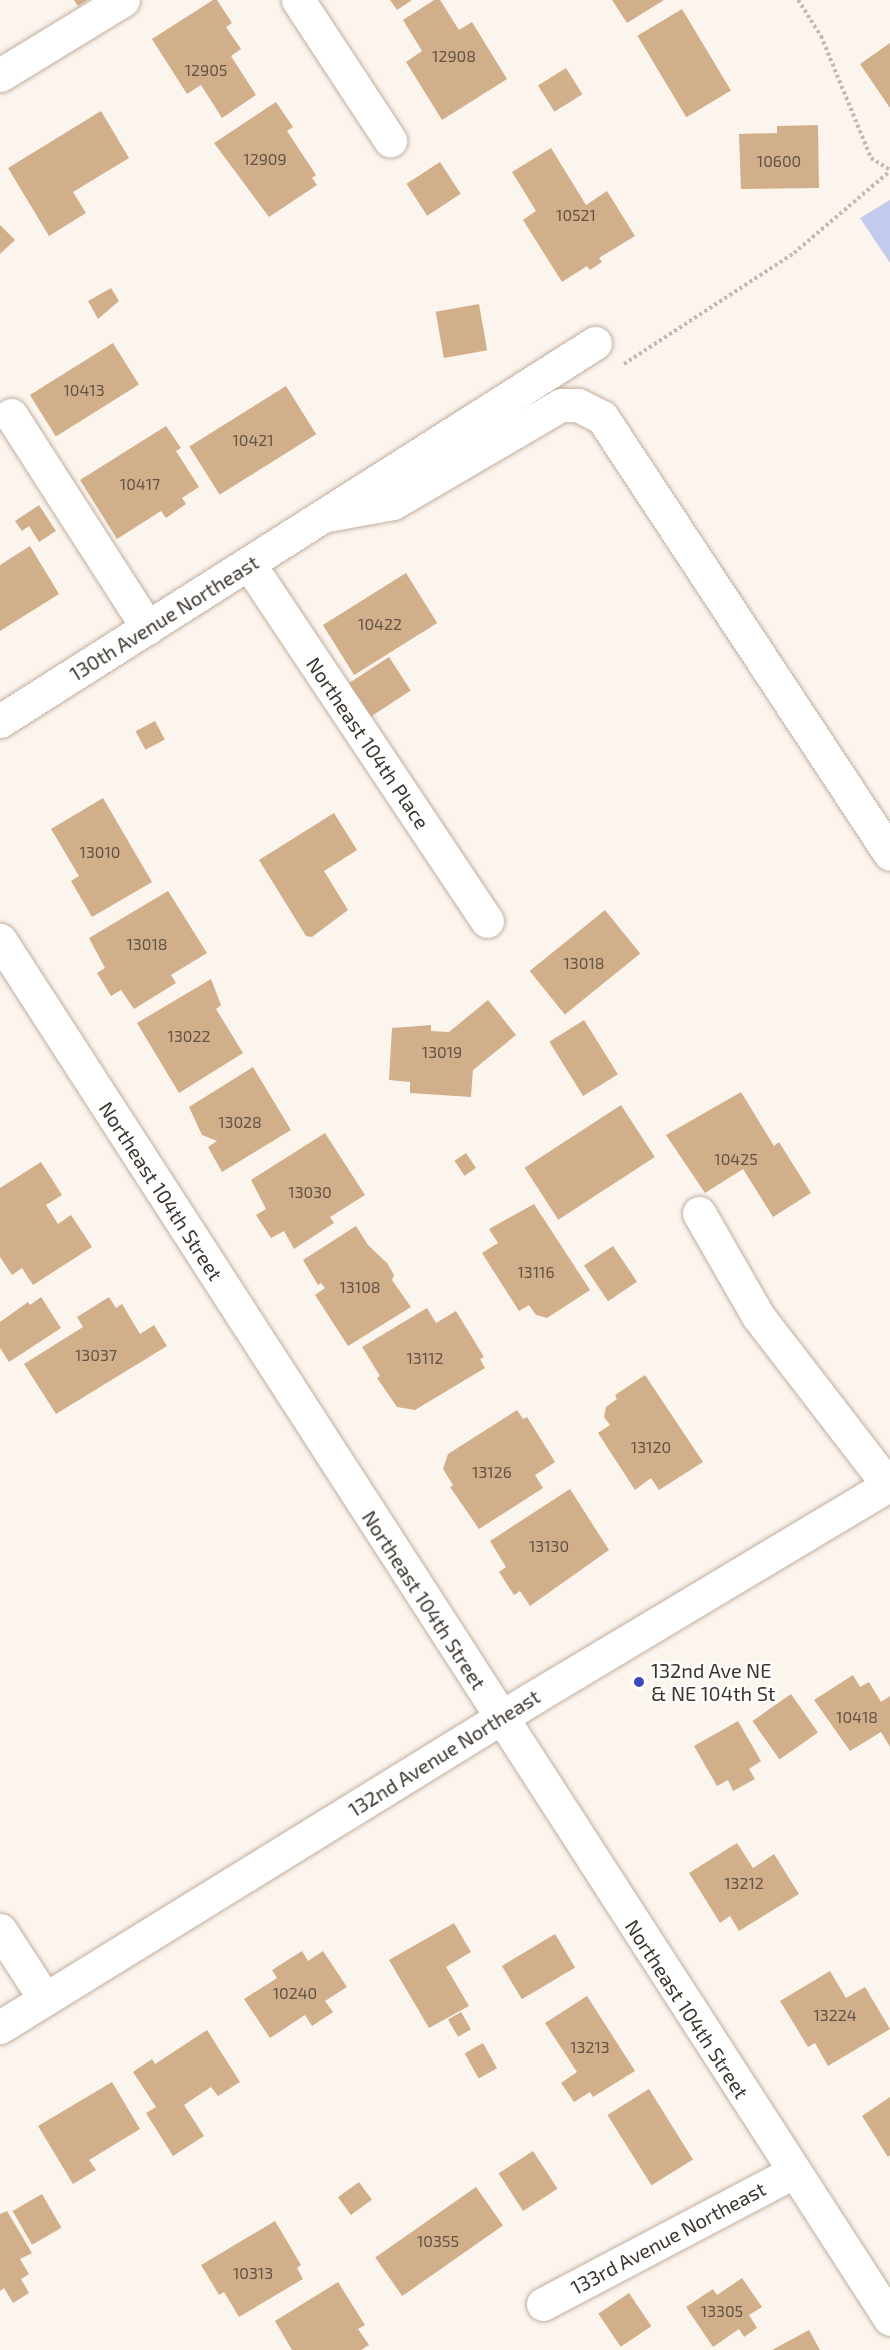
<!DOCTYPE html>
<style>
body{margin:0}
#map{position:relative;width:890px;height:2350px;overflow:hidden;background:#fcf5ee;font-family:"Exo 2",sans-serif}
div>[style]{position:absolute}
[style*='--x']{left:calc(var(--x)*1px);top:calc(var(--y)*1px);width:calc(var(--w)*1px);rotate:calc(var(--a)*1deg)}
.green>*{inset:0;background:#c2cbeb}
.building>*{inset:0;background:#d2af8b;transform-origin:0 0}
.path>*{height:4px;margin-top:-2px;transform-origin:0;background:repeating-linear-gradient(90deg,#c1bab3 0 3px,transparent 0 6px)}
.roads{filter:drop-shadow(0 0 2px #c1af9e) drop-shadow(0 0 2px #c1af9e)}
.minor>*{height:33px;margin:-16.5px;padding:0 16.5px;transform-origin:16.5px;border-radius:16.5px;background:#fff}
.dots>*{width:16px;height:16px;translate:-50% -50%;box-sizing:border-box;border:3px solid #fff;border-radius:50%}
span{translate:-50% -50%;white-space:nowrap;text-align:center;line-height:1.15;-webkit-text-stroke:4.5px #fff;paint-order:stroke}
.number-label{font-size:16px;color:#625445}
.number-label span{-webkit-text-stroke-width:0}
.street-label{font-size:20px;color:#3c352e}
.poi-label{font-size:20px;color:#3c352e}
.left{translate:0 -50%;text-align:left}
</style>
<div id="map">
<div class="green">
<div style="clip-path:polygon(890px 200px,890px 263px,860px 218px)"></div>
</div>
<div class="building">
<div style="clip-path:polygon(74px 0,88px 0,78px 6px)"></div>
<div style="clip-path:polygon(213px 0,217px 0,232px 23px,226px 27px,241px 49px,231px 56px,256px 95px,222px 118px,201px 85px,187px 94px,152px 39px)"></div>
<div style="clip-path:polygon(390px 0,412px 0,397px 10px)"></div>
<div style="clip-path:polygon(434px 0,440px 0,459px 30px,472px 22px,507px 79px,442px 120px,406px 62px,422px 51px,403px 20px)"></div>
<div style="clip-path:polygon(612px 0,664px 0,627px 23px)"></div>
<div style="left:682px;top:9px;width:95px;height:52px;rotate:59deg"></div>
<div style="clip-path:polygon(890px 43px,890px 108px,860px 64px)"></div>
<div style="left:566px;top:68px;width:31px;height:33px;rotate:58deg"></div>
<div style="clip-path:polygon(276px 102px,293px 127px,287px 131px,316px 175px,312px 178px,317px 185px,269px 217px,214px 143px)"></div>
<div style="clip-path:polygon(101px 111px,129px 158px,73px 192px,86px 213px,49px 236px,8px 168px)"></div>
<div style="clip-path:polygon(818px 125px,819px 188px,741px 189px,739px 134px,777px 133px,777px 126px)"></div>
<div style="clip-path:polygon(551px 148px,586px 205px,607px 191px,635px 236px,599px 258px,602px 262px,590px 270px,587px 266px,562px 282px,523px 220px,536px 211px,512px 172px)"></div>
<div style="left:440px;top:162px;width:38px;height:40px;rotate:57deg"></div>
<div style="clip-path:polygon(0 225px,15px 240px,0 254px)"></div>
<div style="clip-path:polygon(111px 288px,119px 301px,98px 319px,88px 301px)"></div>
<div style="left:479px;top:304px;width:47px;height:44px;rotate:80deg"></div>
<div style="left:113px;top:343px;width:49px;height:98px;rotate:58deg"></div>
<div style="left:286px;top:386px;width:57px;height:114px;rotate:58deg"></div>
<div style="clip-path:polygon(166px 426px,181px 448px,176px 451px,199px 487px,182px 498px,186px 504px,166px 518px,161px 511px,117px 539px,80px 480px)"></div>
<div style="clip-path:polygon(39px 505px,56px 531px,39px 542px,29px 526px,22px 531px,15px 521px)"></div>
<div style="clip-path:polygon(30px 546px,59px 594px,0 631px,0 565px)"></div>
<div style="left:406px;top:573px;width:59px;height:98px;rotate:58deg"></div>
<div style="left:389px;top:657px;width:40px;height:48px;rotate:57deg"></div>
<div style="left:155px;top:721px;width:21px;height:22px;rotate:62deg"></div>
<div style="clip-path:polygon(103px 798px,152px 882px,92px 917px,71px 881px,79px 876px,51px 829px)"></div>
<div style="clip-path:polygon(334px 813px,357px 850px,324px 871px,348px 910px,312px 937px,306px 936px,259px 860px)"></div>
<div style="clip-path:polygon(168px 891px,207px 953px,171px 975px,176px 983px,134px 1009px,121px 990px,111px 996px,97px 973px,105px 968px,89px 938px)"></div>
<div style="left:605px;top:910px;width:56px;height:97px;rotate:51deg"></div>
<div style="clip-path:polygon(211px 979px,221px 1005px,216px 1009px,243px 1053px,179px 1093px,137px 1023px)"></div>
<div style="clip-path:polygon(488px 1000px,516px 1035px,473px 1070px,471px 1097px,410px 1093px,410px 1082px,389px 1080px,392px 1028px,431px 1025px,431px 1031px,449px 1032px)"></div>
<div style="left:584px;top:1020px;width:64px;height:41px;rotate:58deg"></div>
<div style="clip-path:polygon(253px 1067px,291px 1130px,222px 1172px,208px 1147px,217px 1141px,202px 1135px,189px 1107px)"></div>
<div style="clip-path:polygon(741px 1092px,774px 1146px,779px 1142px,811px 1193px,773px 1217px,743px 1169px,705px 1193px,666px 1135px)"></div>
<div style="left:621px;top:1105px;width:62px;height:115px;rotate:57deg"></div>
<div style="clip-path:polygon(325px 1133px,365px 1195px,330px 1217px,334px 1223px,294px 1249px,284px 1231px,271px 1238px,256px 1215px,266px 1209px,251px 1180px)"></div>
<div style="left:466px;top:1153px;width:18px;height:14px;rotate:56deg"></div>
<div style="clip-path:polygon(41px 1162px,62px 1195px,46px 1205px,58px 1224px,71px 1215px,92px 1247px,33px 1285px,22px 1268px,12px 1275px,0 1257px,0 1188px)"></div>
<div style="clip-path:polygon(534px 1204px,590px 1290px,547px 1318px,536px 1315px,529px 1305px,519px 1311px,482px 1253px,498px 1243px,489px 1229px)"></div>
<div style="clip-path:polygon(356px 1226px,368px 1245px,387px 1263px,394px 1275px,392px 1280px,411px 1307px,348px 1346px,315px 1295px,325px 1288px,321px 1283px,318px 1285px,303px 1260px)"></div>
<div style="left:613px;top:1246px;width:43px;height:35px;rotate:56deg"></div>
<div style="clip-path:polygon(41px 1297px,61px 1328px,9px 1362px,0 1348px,0 1322px,28px 1302px,30px 1305px)"></div>
<div style="clip-path:polygon(109px 1297px,116px 1308px,122px 1304px,140px 1334px,154px 1325px,167px 1346px,56px 1414px,24px 1364px,83px 1327px,77px 1317px)"></div>
<div style="clip-path:polygon(427px 1308px,436px 1323px,456px 1311px,484px 1357px,480px 1359px,485px 1368px,415px 1410px,397px 1407px,377px 1378px,380px 1376px,362px 1347px)"></div>
<div style="clip-path:polygon(645px 1375px,703px 1462px,659px 1490px,651px 1478px,635px 1490px,598px 1433px,610px 1425px,604px 1417px,606px 1407px,617px 1399px,615px 1395px)"></div>
<div style="clip-path:polygon(517px 1410px,523px 1419px,527px 1417px,555px 1462px,535px 1475px,543px 1488px,479px 1529px,450px 1487px,453px 1485px,443px 1469px,448px 1454px)"></div>
<div style="clip-path:polygon(570px 1489px,609px 1550px,530px 1606px,520px 1591px,514px 1595px,499px 1572px,506px 1567px,490px 1541px)"></div>
<div style="clip-path:polygon(853px 1675px,860px 1687px,869px 1682px,881px 1702px,890px 1696px,890px 1747px,881px 1732px,850px 1751px,814px 1700px)"></div>
<div style="left:791px;top:1694px;width:47px;height:47px;rotate:55deg"></div>
<div style="clip-path:polygon(738px 1721px,761px 1761px,749px 1769px,755px 1779px,733px 1791px,728px 1780px,717px 1786px,694px 1746px)"></div>
<div style="clip-path:polygon(737px 1843px,753px 1868px,774px 1854px,799px 1894px,739px 1931px,730px 1916px,720px 1923px,689px 1873px)"></div>
<div style="clip-path:polygon(454px 1923px,471px 1952px,446px 1967px,469px 2006px,429px 2028px,389px 1960px)"></div>
<div style="left:555px;top:1934px;width:39px;height:62px;rotate:59deg"></div>
<div style="clip-path:polygon(302px 1951px,308px 1961px,323px 1951px,347px 1987px,325px 2001px,333px 2012px,312px 2026px,305px 2015px,270px 2038px,244px 1999px,277px 1978px,272px 1970px)"></div>
<div style="clip-path:polygon(830px 1971px,846px 1998px,865px 1987px,890px 2029px,828px 2066px,815px 2043px,808px 2047px,780px 2001px)"></div>
<div style="clip-path:polygon(587px 1996px,635px 2071px,593px 2097px,590px 2092px,574px 2102px,561px 2083px,577px 2072px,545px 2023px)"></div>
<div style="left:461px;top:2012px;width:20px;height:15px;rotate:60deg"></div>
<div style="clip-path:polygon(207px 2030px,240px 2082px,218px 2096px,211px 2087px,184px 2105px,204px 2136px,173px 2156px,146px 2113px,156px 2107px,133px 2072px,152px 2059px,155px 2064px)"></div>
<div style="left:483px;top:2043px;width:29px;height:21px;rotate:61deg"></div>
<div style="clip-path:polygon(112px 2082px,140px 2129px,89px 2160px,96px 2170px,73px 2184px,38px 2126px)"></div>
<div style="left:649px;top:2089px;width:83px;height:49px;rotate:58deg"></div>
<div style="clip-path:polygon(890px 2097px,890px 2155px,888px 2157px,862px 2116px)"></div>
<div style="left:533px;top:2151px;width:45px;height:41px;rotate:57deg"></div>
<div style="left:359px;top:2182px;width:22px;height:26px;rotate:54deg"></div>
<div style="left:476px;top:2187px;width:47px;height:123px;rotate:55deg"></div>
<div style="left:42px;top:2194px;width:39px;height:34px;rotate:60deg"></div>
<div style="clip-path:polygon(7px 2211px,32px 2253px,20px 2259px,29px 2274px,21px 2279px,29px 2293px,13px 2303px,4px 2288px,0 2291px,0 2214px)"></div>
<div style="clip-path:polygon(275px 2221px,301px 2265px,297px 2268px,303px 2279px,239px 2317px,224px 2292px,219px 2295px,201px 2265px)"></div>
<div style="clip-path:polygon(742px 2278px,762px 2307px,749px 2315px,757px 2328px,744px 2337px,739px 2329px,713px 2347px,686px 2307px,713px 2289px,717px 2295px)"></div>
<div style="clip-path:polygon(338px 2282px,365px 2325px,358px 2329px,369px 2345px,361px 2350px,292px 2350px,275px 2321px)"></div>
<div style="left:629px;top:2293px;width:40px;height:37px;rotate:56deg"></div>
<div style="clip-path:polygon(809px 2330px,820px 2350px,772px 2350px)"></div>
</div>
<div class="path">
<div style="--x:798;--y:0;--w:43;--a:57.4"></div>
<div style="--x:821;--y:36;--w:132;--a:67.7"></div>
<div style="--x:871;--y:158;--w:22;--a:32"></div>
<div style="--x:624;--y:364;--w:203;--a:-33.1"></div>
<div style="--x:794;--y:253;--w:126;--a:-40.5"></div>
</div>
<div class="roads">
<div class="minor">
<div style="--x:298;--y:0;--w:168;--a:56.7"></div>
<div style="--x:0;--y:75;--w:144;--a:-31.4"></div>
<div style="--x:11;--y:415;--w:253;--a:57.3"></div>
<div style="--x:327;--y:515;--w:67;--a:-10.3"></div>
<div style="--x:393;--y:503;--w:194;--a:-30.3"></div>
<div style="--x:561;--y:405;--w:17;--a:0"></div>
<div style="--x:578;--y:405;--w:27;--a:27"></div>
<div style="--x:602;--y:417;--w:523;--a:56.61"></div>
<div style="--x:249;--y:564;--w:429;--a:56.3"></div>
<div style="--x:0;--y:721;--w:705;--a:-32.43"></div>
<div style="--x:0;--y:940;--w:1641;--a:57.16"></div>
<div style="--x:699;--y:1213;--w:119;--a:60.2"></div>
<div style="--x:758;--y:1316;--w:213;--a:52.4"></div>
<div style="--x:0;--y:1930;--w:82;--a:56.9"></div>
<div style="--x:0;--y:2027;--w:624;--a:-31.7"></div>
<div style="--x:531;--y:1699;--w:418;--a:-30.9"></div>
<div style="--x:543;--y:2304;--w:283;--a:-27.8"></div>
</div>
</div>
<div class="dots">
<div style="left:639px;top:1682px;background:#3c48bc"></div>
</div>
<div class="number-label">
<span style="left:454px;top:56px">12908</span>
<span style="left:206px;top:70px">12905</span>
<span style="left:265px;top:159px">12909</span>
<span style="left:779px;top:161px">10600</span>
<span style="left:576px;top:215px">10521</span>
<span style="left:84px;top:390px">10413</span>
<span style="left:253px;top:440px">10421</span>
<span style="left:140px;top:484px">10417</span>
<span style="left:380px;top:624px">10422</span>
<span style="left:100px;top:852px">13010</span>
<span style="left:147px;top:944px">13018</span>
<span style="left:584px;top:963px">13018</span>
<span style="left:189px;top:1036px">13022</span>
<span style="left:442px;top:1052px">13019</span>
<span style="left:240px;top:1122px">13028</span>
<span style="left:736px;top:1159px">10425</span>
<span style="left:310px;top:1192px">13030</span>
<span style="left:536px;top:1272px">13116</span>
<span style="left:360px;top:1287px">13108</span>
<span style="left:96px;top:1355px">13037</span>
<span style="left:425px;top:1358px">13112</span>
<span style="left:651px;top:1447px">13120</span>
<span style="left:492px;top:1472px">13126</span>
<span style="left:549px;top:1546px">13130</span>
<span style="left:857px;top:1717px">10418</span>
<span style="left:744px;top:1883px">13212</span>
<span style="left:295px;top:1993px">10240</span>
<span style="left:835px;top:2015px">13224</span>
<span style="left:590px;top:2047px">13213</span>
<span style="left:438px;top:2241px">10355</span>
<span style="left:253px;top:2273px">10313</span>
<span style="left:722px;top:2311px">13305</span>
</div>
<div class="street-label">
<span style="left:164px;top:618px;rotate:-32deg">130th Avenue Northeast</span>
<span style="left:368px;top:743px;rotate:56deg">Northeast 104th Place</span>
<span style="left:161px;top:1191px;rotate:57deg">Northeast 104th Street</span>
<span style="left:424px;top:1600px;rotate:57deg">Northeast 104th Street</span>
<span style="left:444px;top:1753px;rotate:-32deg">132nd Avenue Northeast</span>
<span style="left:687px;top:2009px;rotate:57deg">Northeast 104th Street</span>
<span style="left:668px;top:2238px;rotate:-28deg">133rd Avenue Northeast</span>
</div>
<div class="poi-label">
<span class="left" style="left:651px;top:1682px">132nd Ave NE<br>&amp; NE 104th St</span>
</div>
</div>
